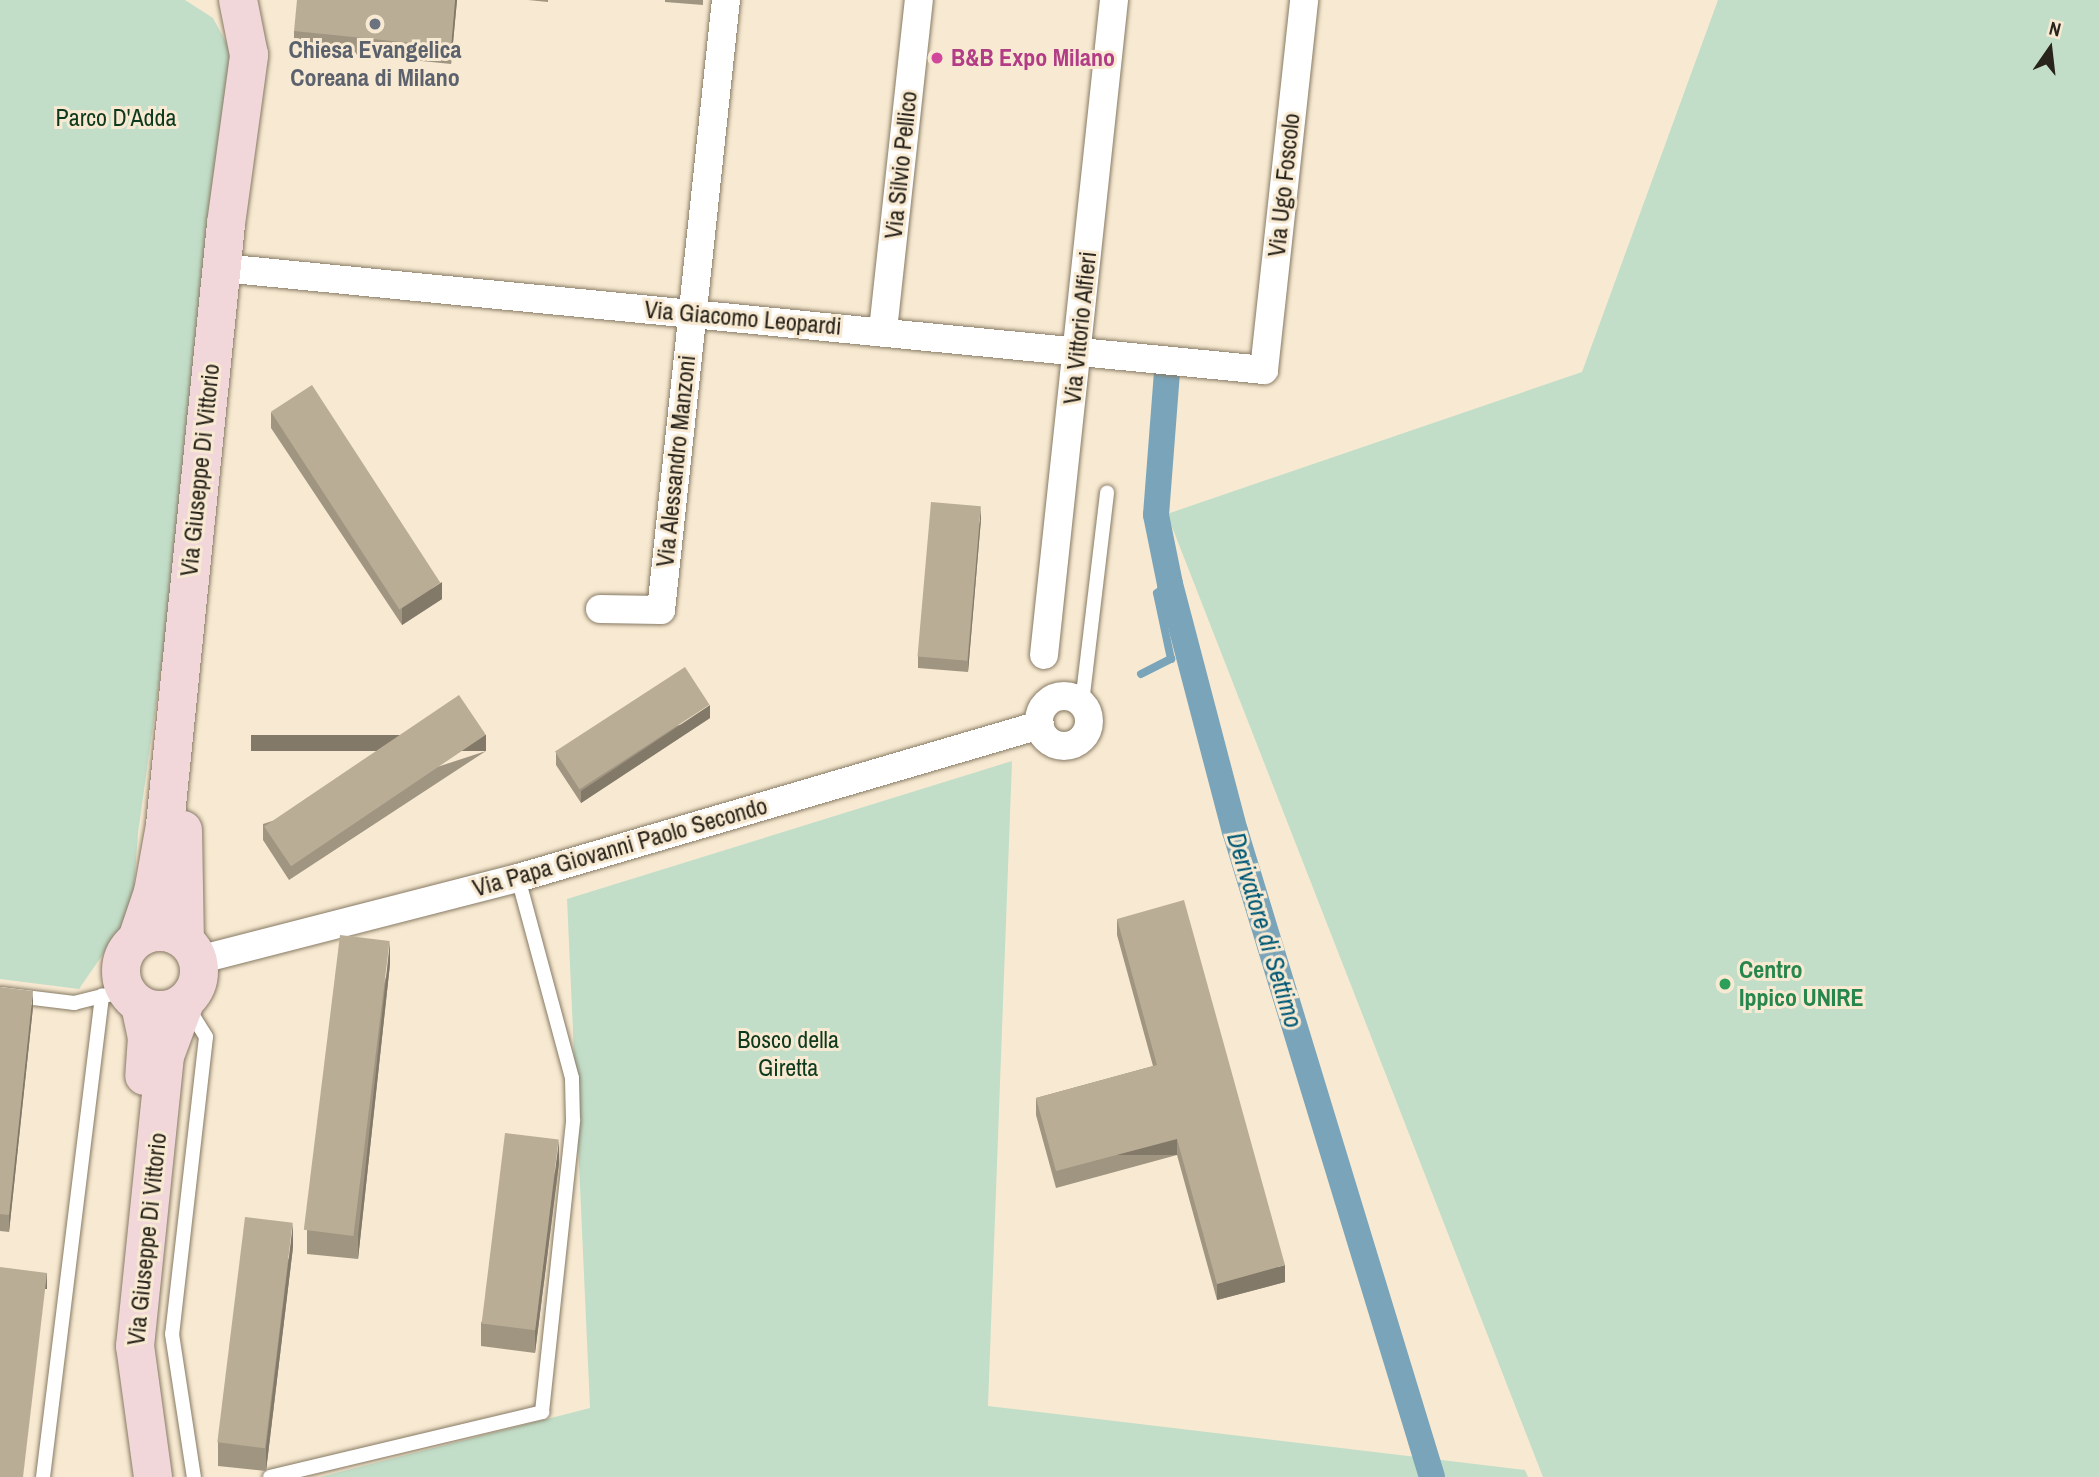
<!DOCTYPE html>
<style>
body{margin:0}
#map{position:relative;width:2099px;height:1477px;overflow:hidden;background:#f8ead2;font-family:"Archivo Narrow",sans-serif}
div>[style]{position:absolute}
[style*='--x']{left:calc(var(--x)*1px);top:calc(var(--y)*1px);width:calc(var(--w)*1px);rotate:calc(var(--a)*1deg)}
.green>*{inset:0;background:#c2dec8}
.stream>*{height:8px;margin:-4px;padding:0 4px;transform-origin:4px;border-radius:4px;background:#79a4b9}
.canal>*{height:26px;margin:-13px;padding:0 13px;transform-origin:13px;border-radius:13px;background:#79a4b9}
.roads{filter:drop-shadow(0 0 2px #877a64) drop-shadow(0 0 2px #877a64)}
.lane>*{height:14px;margin:-7px;padding:0 7px;transform-origin:7px;border-radius:7px;background:#fff}
.street>*{height:28px;margin:-14px;padding:0 14px;transform-origin:14px;border-radius:14px;background:#fff}
.street>.ring{margin:-14px;padding:0;box-sizing:content-box;background:none;border:28px solid #fff;border-radius:50%}
.secondary>*{height:38px;margin:-19px;padding:0 19px;transform-origin:19px;border-radius:19px;background:#f1d6da}
.secondary>.ring{margin:-19px;padding:0;box-sizing:content-box;background:none;border:38px solid #f1d6da;border-radius:50%}
.wall>*{inset:0;background:#a09581}
.shaded-wall>*{inset:0;background:#827969;transform-origin:0 0}
.building>*{inset:0;background:#baad96;transform-origin:0 0}
.dots>*{width:19px;height:19px;translate:-50% -50%;box-sizing:border-box;border:4px solid #f8ead2;border-radius:50%}
span{translate:-50% -50%;white-space:nowrap;text-align:center;line-height:1.15;-webkit-text-stroke:6px #f8ead2;paint-order:stroke}
.worship-label{font-size:24px;color:#5b616d;font-weight:700}
.hotel-label{font-size:24px;color:#b23c85;font-weight:700}
.left{translate:0 -50%;text-align:left}
.park-label{font-size:24px;color:#0d391d}
.street-label{font-size:24px;color:#29241b}
.leisure-label{font-size:24px;color:#27864d;font-weight:700}
.water-label{font-size:26px;color:#005976;font-style:italic}
.north{position:absolute;left:2015px;top:14px;width:70px;height:70px;-webkit-text-stroke:5px #f8ead2;paint-order:stroke;rotate:14deg;font-size:19px;font-weight:700;line-height:28px;text-align:center;color:#29241b}
.north::after{content:'';display:block;margin:auto;width:24px;height:32px;background:#29241b;clip-path:polygon(50% 0,100% 100%,50% 72%,0 100%)}
</style>
<div id="map">
<div class="green">
<div style="clip-path:polygon(0 0,185px 0,213px 18px,233px 55px,175px 570px,138px 833px,132px 912px,79px 989px,0 979px)"></div>
<div style="clip-path:polygon(1718px 0,2099px 0,2099px 1477px,1543px 1477px,1167px 514px,1582px 372px)"></div>
<div style="clip-path:polygon(1012px 761px,988px 1406px,1525px 1470px,1528px 1477px,320px 1477px,590px 1408px,567px 899px)"></div>
</div>
<div class="stream">
<div style="--x:1141;--y:674;--w:34;--a:-27"></div>
<div style="--x:1171;--y:659;--w:67;--a:-102"></div>
<div style="--x:1157;--y:593;--w:16;--a:-35"></div>
</div>
<div class="canal">
<div style="--x:1167;--y:372;--w:143;--a:94.4"></div>
<div style="--x:1156;--y:515;--w:70;--a:78.5"></div>
<div style="--x:1170;--y:584;--w:255;--a:75.3"></div>
<div style="--x:1235;--y:831;--w:675;--a:73.04"></div>
</div>
<div class="roads">
<div class="lane">
<div style="--x:1082;--y:703;--w:212;--a:-83.2"></div>
<div style="--x:0;--y:994;--w:75;--a:6.9"></div>
<div style="--x:74;--y:1003;--w:29;--a:-14"></div>
<div style="--x:188;--y:1008;--w:34;--a:58"></div>
<div style="--x:206;--y:1037;--w:299;--a:96.5"></div>
<div style="--x:172;--y:1334;--w:145;--a:81.3"></div>
<div style="--x:43;--y:1477;--w:485;--a:-83"></div>
<div style="--x:102;--y:996;--w:11;--a:-10"></div>
<div style="--x:113;--y:994;--w:14;--a:-51"></div>
<div style="--x:270;--y:1477;--w:280;--a:-13.4"></div>
<div style="--x:542;--y:1412;--w:294;--a:-83.9"></div>
<div style="--x:573;--y:1120;--w:42;--a:-91.4"></div>
<div style="--x:572;--y:1078;--w:207;--a:-105.1"></div>
</div>
<div class="street">
<div style="--x:222;--y:268;--w:1047;--a:5.59"></div>
<div style="--x:1264;--y:370;--w:372;--a:-83.8"></div>
<div style="--x:883;--y:330;--w:332;--a:-83.8"></div>
<div style="--x:600;--y:609;--w:61;--a:0.9"></div>
<div style="--x:661;--y:610;--w:613;--a:-83.92"></div>
<div style="--x:1044;--y:655;--w:659;--a:-83.9"></div>
<div class="ring" style="left:1039px;top:696px;width:22px;height:22px"></div>
<div style="--x:198;--y:960;--w:330;--a:-14.4"></div>
<div style="--x:518;--y:878;--w:544;--a:-16.34"></div>
</div>
<div class="secondary">
<div style="--x:183;--y:830;--w:110;--a:89"></div>
<div class="ring" style="left:121px;top:932px;width:40px;height:40px"></div>
<div style="--x:137;--y:939;--w:50;--a:-71.2"></div>
<div style="--x:153;--y:892;--w:68;--a:-79.8"></div>
<div style="--x:165;--y:825;--w:604;--a:-84.2"></div>
<div style="--x:226;--y:224;--w:171;--a:-82.2"></div>
<div style="--x:249;--y:55;--w:56;--a:-101.3"></div>
<div style="--x:140;--y:1005;--w:33;--a:78"></div>
<div style="--x:147;--y:1037;--w:39;--a:94"></div>
<div style="--x:153;--y:1477;--w:132;--a:-97.8"></div>
<div style="--x:135;--y:1346;--w:292;--a:-84.1"></div>
<div style="--x:165;--y:1056;--w:58;--a:-69.7"></div>
</div>
</div>
<div class="wall">
<div style="clip-path:polygon(457px 0,451px 64px,294px 48px,294px 31px)"></div>
<div style="clip-path:polygon(528px 0,548px 0,548px 2px)"></div>
<div style="clip-path:polygon(665px 0,703px 0,703px 5px,665px 2px)"></div>
<div style="clip-path:polygon(271px 412px,442px 599px,402px 625px,271px 428px)"></div>
<div style="clip-path:polygon(981px 519px,968px 672px,918px 668px,918px 656px)"></div>
<div style="clip-path:polygon(710px 718px,581px 803px,556px 765px,556px 753px)"></div>
<div style="clip-path:polygon(486px 751px,289px 880px,263px 840px,263px 824px)"></div>
<div style="clip-path:polygon(1117px 919px,1285px 1282px,1217px 1300px,1177px 1155px,1056px 1188px,1036px 1115px,1036px 1098px,1153px 1066px,1117px 935px)"></div>
<div style="clip-path:polygon(390px 964px,358px 1259px,307px 1254px,307px 1230px)"></div>
<div style="clip-path:polygon(0 987px,33px 1007px,9px 1232px,0 1231px)"></div>
<div style="clip-path:polygon(559px 1163px,535px 1353px,481px 1346px,481px 1323px)"></div>
<div style="clip-path:polygon(293px 1247px,266px 1471px,218px 1466px,218px 1442px)"></div>
</div>
<div class="shaded-wall">
<div style="clip-path:polygon(455px 0,457px 0,451px 64px,451px 47px)"></div>
<div style="clip-path:polygon(981px 506px,981px 519px,968px 672px,968px 660px)"></div>
<div style="clip-path:polygon(442px 582px,442px 599px,402px 625px,402px 608px)"></div>
<div style="clip-path:polygon(710px 705px,710px 718px,581px 803px,581px 791px)"></div>
<div style="left:486px;top:735px;width:16px;height:235px;rotate:90deg"></div>
<div style="clip-path:polygon(390px 941px,390px 964px,358px 1259px,358px 1236px)"></div>
<div style="clip-path:polygon(33px 991px,33px 1007px,9px 1232px,9px 1215px)"></div>
<div style="left:1177px;top:1139px;width:16px;height:125px;rotate:90deg"></div>
<div style="clip-path:polygon(559px 1140px,559px 1163px,535px 1353px,535px 1329px)"></div>
<div style="clip-path:polygon(293px 1223px,293px 1247px,266px 1471px,266px 1448px)"></div>
<div style="clip-path:polygon(1285px 1265px,1285px 1282px,1217px 1300px,1217px 1284px)"></div>
<div style="left:47px;top:1273px;width:16px;height:205px;rotate:90deg"></div>
</div>
<div class="building">
<div style="clip-path:polygon(297px 0,455px 0,451px 47px,294px 31px)"></div>
<div style="left:312px;top:385px;width:236px;height:49px;rotate:57deg"></div>
<div style="left:931px;top:502px;width:50px;height:155px;rotate:5deg"></div>
<div style="left:685px;top:667px;width:45px;height:155px;rotate:57deg"></div>
<div style="left:459px;top:695px;width:48px;height:235px;rotate:56deg"></div>
<div style="clip-path:polygon(1184px 900px,1285px 1265px,1217px 1284px,1177px 1139px,1056px 1171px,1036px 1098px,1157px 1065px,1117px 919px)"></div>
<div style="left:340px;top:935px;width:50px;height:297px;rotate:7deg"></div>
<div style="clip-path:polygon(0 987px,33px 991px,9px 1215px,0 1214px)"></div>
<div style="left:505px;top:1133px;width:54px;height:192px;rotate:7deg"></div>
<div style="left:245px;top:1217px;width:48px;height:227px;rotate:7deg"></div>
<div style="clip-path:polygon(0 1267px,47px 1273px,23px 1477px,0 1477px)"></div>
</div>
<div class="dots">
<div style="left:375px;top:24px;background:#6b7280"></div>
<div style="left:937px;top:58px;background:#d1479c"></div>
<div style="left:1725px;top:984px;background:#2e9e5b"></div>
</div>
<div class="worship-label">
<span style="left:375px;top:64px">Chiesa Evangelica<br>Coreana di Milano</span>
</div>
<div class="hotel-label">
<span class="left" style="left:951px;top:58px">B&amp;B Expo Milano</span>
</div>
<div class="park-label">
<span style="left:116px;top:118px">Parco D'Adda</span>
<span style="left:788px;top:1054px">Bosco della<br>Giretta</span>
</div>
<div class="street-label">
<span style="left:901px;top:165px;rotate:-84deg">Via Silvio Pellico</span>
<span style="left:1284px;top:185px;rotate:-84deg">Via Ugo Foscolo</span>
<span style="left:743px;top:318px;rotate:5deg">Via Giacomo Leopardi</span>
<span style="left:1080px;top:328px;rotate:-84deg">Via Vittorio Alfieri</span>
<span style="left:676px;top:461px;rotate:-84deg">Via Alessandro Manzoni</span>
<span style="left:200px;top:470px;rotate:-84deg">Via Giuseppe Di Vittorio</span>
<span style="left:620px;top:847px;rotate:-16deg">Via Papa Giovanni Paolo Secondo</span>
<span style="left:147px;top:1239px;rotate:-84deg">Via Giuseppe Di Vittorio</span>
</div>
<div class="leisure-label">
<span class="left" style="left:1739px;top:984px">Centro<br>Ippico UNIRE</span>
</div>
<div class="water-label">
<span style="left:1265px;top:930px;rotate:73deg">Derivatore di Settimo</span>
</div>
<div class="north">N</div>
</div>
